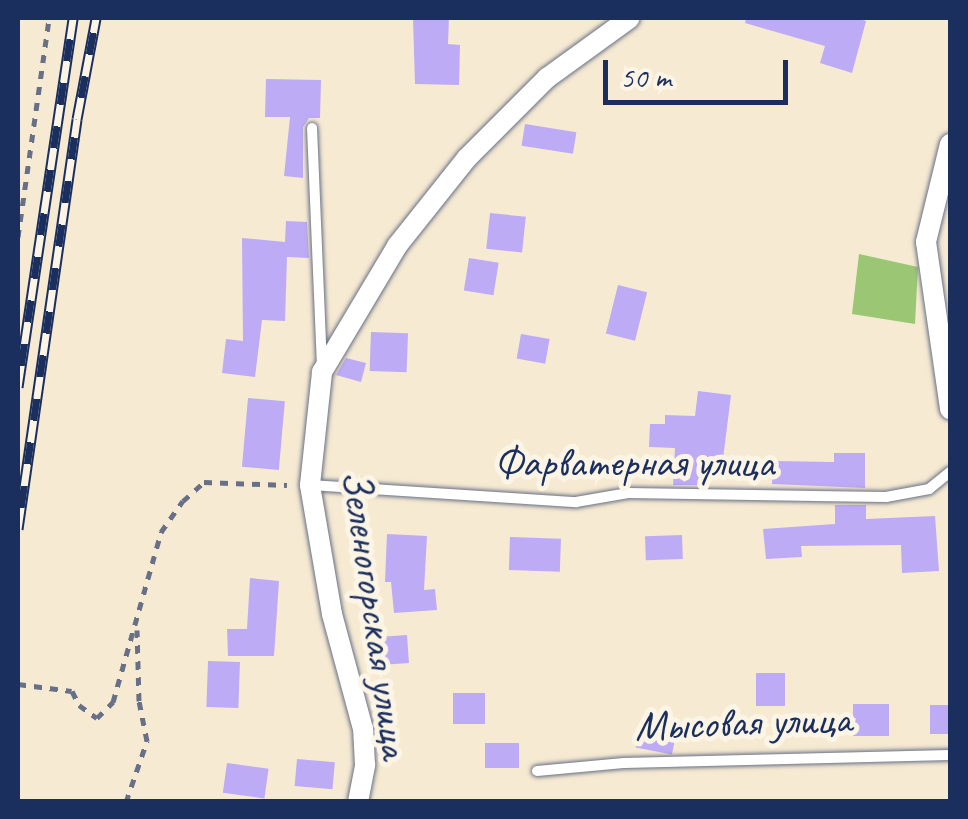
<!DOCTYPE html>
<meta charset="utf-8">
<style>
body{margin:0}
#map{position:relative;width:968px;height:819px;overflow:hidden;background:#f6ead2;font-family:Caveat,sans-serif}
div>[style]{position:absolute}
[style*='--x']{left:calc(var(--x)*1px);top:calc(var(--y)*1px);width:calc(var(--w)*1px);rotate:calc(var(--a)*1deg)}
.green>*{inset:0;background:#9bc775}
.building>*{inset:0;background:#beabf5;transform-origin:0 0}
.path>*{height:5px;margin-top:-2.5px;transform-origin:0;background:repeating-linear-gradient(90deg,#687087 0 8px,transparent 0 16px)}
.roads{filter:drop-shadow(0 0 2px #687087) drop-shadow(0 0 2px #687087)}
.service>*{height:10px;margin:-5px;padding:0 5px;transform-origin:5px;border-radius:5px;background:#fff}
.minor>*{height:20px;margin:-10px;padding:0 10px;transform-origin:10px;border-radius:10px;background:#fff}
.rail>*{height:11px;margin-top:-5.5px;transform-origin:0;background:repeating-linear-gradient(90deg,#fcf5e5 0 22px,#1b2f5e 0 44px);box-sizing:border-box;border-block:2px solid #1b2f5e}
span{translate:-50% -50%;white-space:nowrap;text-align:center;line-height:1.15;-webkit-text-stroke:10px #fcf5e5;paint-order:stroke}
.street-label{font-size:42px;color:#1b2f5e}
.frame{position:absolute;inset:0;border:20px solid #1b2f5e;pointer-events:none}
.scale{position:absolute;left:603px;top:60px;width:185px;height:45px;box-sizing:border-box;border:5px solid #1b2f5e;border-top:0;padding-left:12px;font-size:30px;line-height:35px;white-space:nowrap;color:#1b2f5e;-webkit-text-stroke:8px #fcf5e5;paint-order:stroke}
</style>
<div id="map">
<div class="green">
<div style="clip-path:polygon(859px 254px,918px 267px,915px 324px,852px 314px)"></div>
</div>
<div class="building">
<div style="clip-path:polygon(413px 18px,449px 18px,448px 44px,460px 45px,459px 85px,415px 84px)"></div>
<div style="clip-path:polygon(746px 18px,856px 18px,866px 21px,852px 73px,820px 63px,825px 46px,745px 23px)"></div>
<div style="clip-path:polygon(266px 79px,321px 80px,320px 118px,309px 118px,303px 127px,303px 178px,284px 176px,290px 117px,265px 117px)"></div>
<div style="left:525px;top:124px;width:52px;height:22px;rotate:9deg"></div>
<div style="left:490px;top:213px;width:36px;height:36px;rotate:6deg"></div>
<div style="clip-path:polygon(286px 221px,307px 222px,309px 258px,287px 257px,285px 321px,262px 320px,255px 377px,222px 373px,226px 339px,243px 341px,242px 238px,285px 242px)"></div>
<div style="left:469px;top:258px;width:30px;height:33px;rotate:9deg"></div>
<div style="left:618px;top:285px;width:30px;height:50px;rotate:14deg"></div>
<div style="left:371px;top:332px;width:37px;height:39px;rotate:2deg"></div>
<div style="left:521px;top:334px;width:29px;height:25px;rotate:10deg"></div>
<div style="clip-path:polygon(346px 358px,366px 363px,361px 382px,336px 375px)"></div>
<div style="clip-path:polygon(698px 391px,731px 395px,721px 475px,706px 474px,706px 485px,673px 485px,675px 448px,649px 447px,650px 424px,665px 424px,665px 415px,695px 416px)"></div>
<div style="left:248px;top:398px;width:37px;height:69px;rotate:5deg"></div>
<div style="clip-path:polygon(834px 453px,865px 453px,865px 488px,772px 484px,773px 461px,834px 462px)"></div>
<div style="clip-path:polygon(835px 505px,866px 505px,866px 519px,935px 516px,939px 571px,902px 573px,901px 545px,801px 546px,802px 557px,766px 559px,763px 529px,835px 524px)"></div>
<div style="clip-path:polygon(387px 534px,427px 536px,424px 590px,435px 589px,437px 610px,394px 613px,391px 582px,385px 582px)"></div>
<div style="left:682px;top:535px;width:24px;height:37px;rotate:88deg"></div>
<div style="left:510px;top:537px;width:51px;height:33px;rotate:2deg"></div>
<div style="clip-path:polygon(250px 578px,279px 581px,274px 656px,228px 656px,227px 629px,247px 629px)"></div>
<div style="left:407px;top:635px;width:28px;height:32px;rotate:86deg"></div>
<div style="left:208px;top:661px;width:32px;height:46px;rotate:2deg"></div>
<div style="left:756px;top:673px;width:29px;height:33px"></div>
<div style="left:453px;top:693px;width:32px;height:31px"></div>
<div style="left:853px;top:704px;width:36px;height:32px"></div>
<div style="left:930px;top:705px;width:20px;height:29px"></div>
<div style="left:641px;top:720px;width:37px;height:28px;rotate:11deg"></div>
<div style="left:485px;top:743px;width:34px;height:25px"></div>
<div style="left:297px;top:759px;width:38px;height:27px;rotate:5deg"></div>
<div style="left:227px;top:763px;width:42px;height:30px;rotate:8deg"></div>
</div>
<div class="path">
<div style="--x:18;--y:237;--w:221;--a:-81.9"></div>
<div style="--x:18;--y:684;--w:54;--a:7.4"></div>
<div style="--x:72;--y:691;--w:16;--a:63"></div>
<div style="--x:79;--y:705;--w:22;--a:36"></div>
<div style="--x:97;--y:718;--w:23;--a:-45"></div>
<div style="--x:113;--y:702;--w:177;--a:-74.2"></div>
<div style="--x:161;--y:532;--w:38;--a:-55"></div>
<div style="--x:183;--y:501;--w:28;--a:-42"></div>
<div style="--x:204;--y:482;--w:83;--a:2.1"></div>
<div style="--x:126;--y:802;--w:65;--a:-71"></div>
<div style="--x:147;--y:741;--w:41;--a:-101.3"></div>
<div style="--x:139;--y:701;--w:71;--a:-91.6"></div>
</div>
<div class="roads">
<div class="service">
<div style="--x:312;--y:128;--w:234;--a:87.6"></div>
<div style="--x:310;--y:485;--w:267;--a:3.7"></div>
<div style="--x:576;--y:502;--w:53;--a:-9.8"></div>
<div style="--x:628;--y:493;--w:258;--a:0.9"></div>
<div style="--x:886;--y:497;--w:44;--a:-10.5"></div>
<div style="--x:929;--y:489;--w:27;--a:-39"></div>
<div style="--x:537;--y:771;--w:87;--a:-5.3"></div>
<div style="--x:624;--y:763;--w:326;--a:-1.4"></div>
</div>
<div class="minor">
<div style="--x:950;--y:144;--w:101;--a:103.8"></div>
<div style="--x:926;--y:242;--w:169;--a:81.8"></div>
<div style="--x:358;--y:802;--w:38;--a:-79"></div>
<div style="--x:365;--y:765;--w:36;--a:-93"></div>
<div style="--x:363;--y:729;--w:119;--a:-105.1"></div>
<div style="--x:332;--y:614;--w:131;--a:-99.7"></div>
<div style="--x:310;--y:485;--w:114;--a:-83.9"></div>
<div style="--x:322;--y:372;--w:147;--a:-59.2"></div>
<div style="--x:397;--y:246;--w:112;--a:-51.5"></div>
<div style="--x:467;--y:158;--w:113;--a:-45"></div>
<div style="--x:547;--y:78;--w:102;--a:-35.9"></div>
</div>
</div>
<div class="rail">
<div style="--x:18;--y:387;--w:373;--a:-81.5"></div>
<div style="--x:18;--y:529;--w:414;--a:-81.8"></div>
<div style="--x:77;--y:119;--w:103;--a:-79.3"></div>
</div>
<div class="street-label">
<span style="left:634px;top:463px">Фарватерная улица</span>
<span style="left:375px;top:614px;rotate:82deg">Зеленогорская улица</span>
<span style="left:743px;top:723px;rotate:-2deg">Мысовая улица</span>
</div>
<div class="frame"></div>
<div class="scale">50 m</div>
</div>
